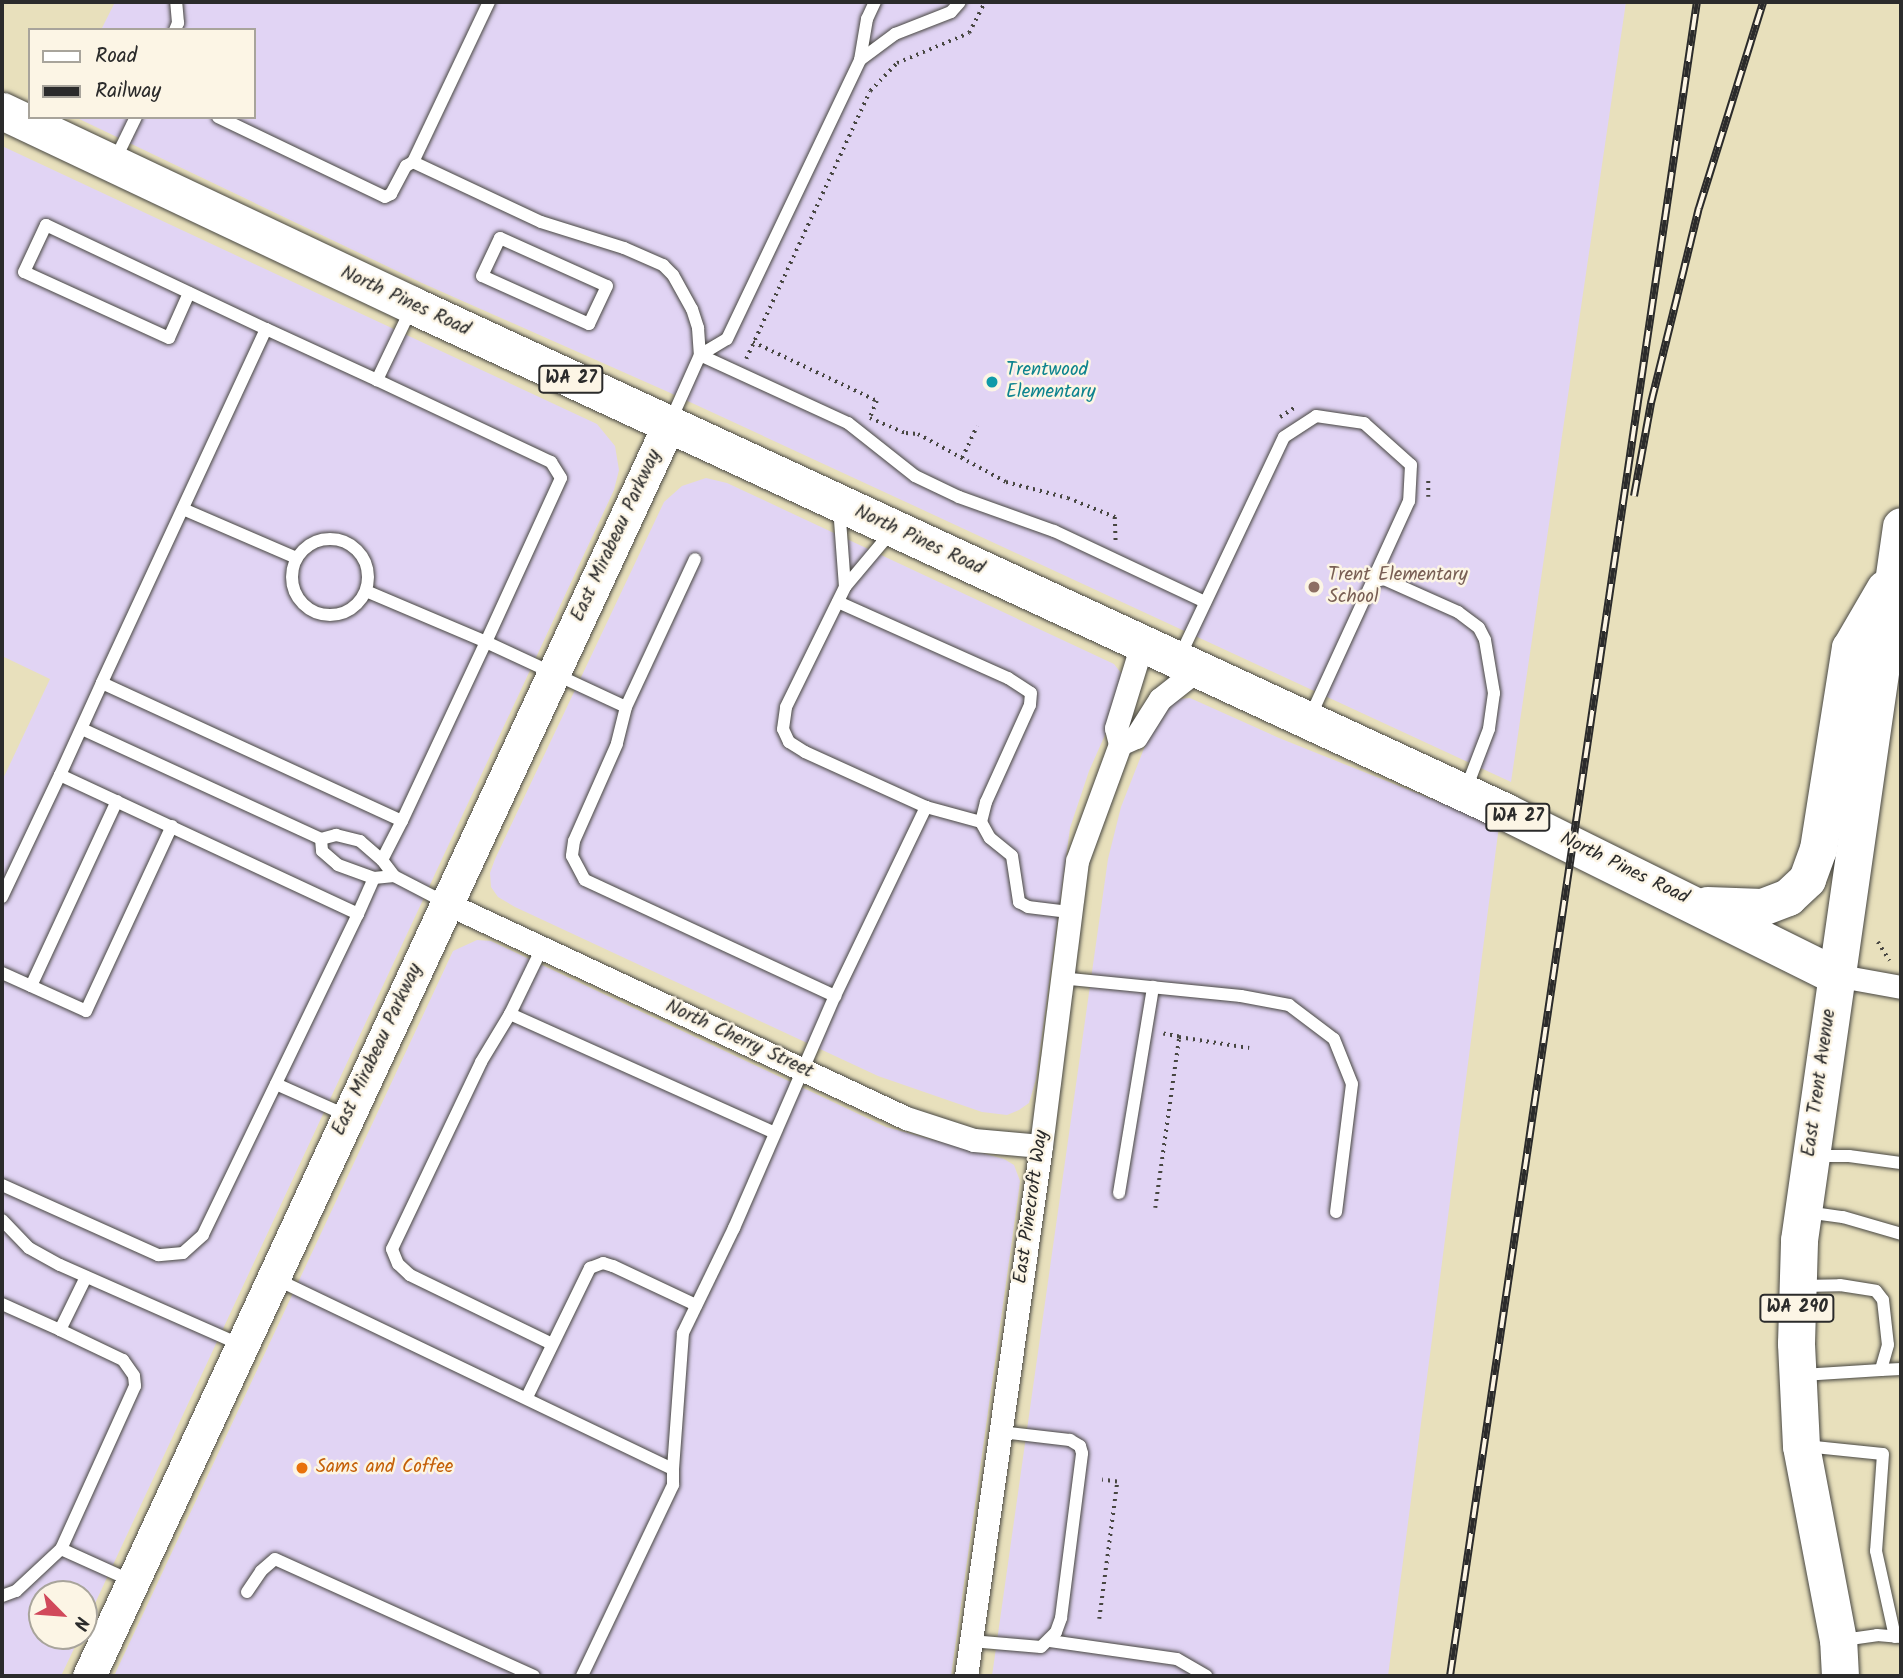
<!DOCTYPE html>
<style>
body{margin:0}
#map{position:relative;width:1903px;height:1678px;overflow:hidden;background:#e8e0bc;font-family:Kalam,sans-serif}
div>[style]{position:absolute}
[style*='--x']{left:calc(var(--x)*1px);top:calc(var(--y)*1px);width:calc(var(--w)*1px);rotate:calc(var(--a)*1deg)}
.built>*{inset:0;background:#e1d4f4}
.path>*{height:3.5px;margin-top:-1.75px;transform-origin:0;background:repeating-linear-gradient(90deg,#474641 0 2px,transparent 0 7px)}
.roads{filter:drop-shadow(0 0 2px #474641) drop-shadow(0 0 2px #474641)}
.lane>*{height:12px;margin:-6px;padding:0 6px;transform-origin:6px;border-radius:6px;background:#fff}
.lane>.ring{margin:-6px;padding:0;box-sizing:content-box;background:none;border:12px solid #fff;border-radius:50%}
.street>*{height:23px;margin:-11.5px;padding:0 11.5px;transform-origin:11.5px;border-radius:11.5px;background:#fff}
.secondary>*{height:33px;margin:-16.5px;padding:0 16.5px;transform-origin:16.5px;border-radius:16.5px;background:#fff}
.primary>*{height:37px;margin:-18.5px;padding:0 18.5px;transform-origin:18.5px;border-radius:18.5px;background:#fff}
.rail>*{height:8px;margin-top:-4px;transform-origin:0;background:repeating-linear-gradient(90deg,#fcf5e5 0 16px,#2b2b2b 0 32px);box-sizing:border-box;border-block:2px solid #2b2b2b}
.dots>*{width:19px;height:19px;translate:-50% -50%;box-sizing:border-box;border:4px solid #fcf5e5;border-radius:50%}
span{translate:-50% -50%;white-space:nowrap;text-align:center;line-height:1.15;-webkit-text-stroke:5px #fcf5e5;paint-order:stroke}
.shield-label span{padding:2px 5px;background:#fcf5e5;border:2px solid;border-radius:5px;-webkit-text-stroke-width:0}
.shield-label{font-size:18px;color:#2b2b2b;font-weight:700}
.street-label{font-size:19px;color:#2b2b2b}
.culture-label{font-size:19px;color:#0d838f}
.left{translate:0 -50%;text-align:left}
.education-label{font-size:19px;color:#785e54}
.food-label{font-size:19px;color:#c56008}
.frame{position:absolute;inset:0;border:4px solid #2b2b2b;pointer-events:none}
.legend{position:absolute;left:28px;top:28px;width:228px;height:91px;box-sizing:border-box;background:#fcf5e5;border:2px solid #a8a49b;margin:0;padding:9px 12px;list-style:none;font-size:21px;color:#2b2b2b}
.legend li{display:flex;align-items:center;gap:14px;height:35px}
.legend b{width:35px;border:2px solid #a8a49b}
.north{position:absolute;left:28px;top:1580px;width:70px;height:70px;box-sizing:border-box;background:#fcf5e5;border:2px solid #a8a49b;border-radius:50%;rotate:115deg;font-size:19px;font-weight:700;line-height:28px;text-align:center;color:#2b2b2b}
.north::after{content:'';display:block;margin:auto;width:24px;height:32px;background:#d1495b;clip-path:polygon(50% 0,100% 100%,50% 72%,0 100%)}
</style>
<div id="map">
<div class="built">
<div style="clip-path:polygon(115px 2px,1626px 2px,1511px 782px,666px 391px,422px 283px,75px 117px,254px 117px,254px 30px,101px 30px)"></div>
<div style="clip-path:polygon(2px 146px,597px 424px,615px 446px,619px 470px,614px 490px,84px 1627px,84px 1594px,42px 1594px,42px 1636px,80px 1636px,61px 1676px,2px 1676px,2px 781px,50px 679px,2px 656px)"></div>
<div style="clip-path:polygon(706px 478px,727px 483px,1114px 664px,1121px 673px,1121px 699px,1089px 771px,1070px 828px,1036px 1079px,1029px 1103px,1019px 1110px,1007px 1115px,982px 1112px,878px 1076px,515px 907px,498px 897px,491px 887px,490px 873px,495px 859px,664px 502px,682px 486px)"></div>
<div style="clip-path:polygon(1190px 698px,1279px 738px,1499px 826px,1388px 1676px,992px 1676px,1108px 859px,1121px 807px,1152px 728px,1165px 706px,1179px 699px)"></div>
<div style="clip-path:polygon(477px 940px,491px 941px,886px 1127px,1004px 1159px,1014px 1165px,1020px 1181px,1018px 1197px,951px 1676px,114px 1676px,453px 951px)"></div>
</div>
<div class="path">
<div style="--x:753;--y:342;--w:137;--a:25.4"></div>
<div style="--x:877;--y:401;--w:18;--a:112"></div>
<div style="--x:870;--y:418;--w:39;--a:23"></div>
<div style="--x:906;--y:433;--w:12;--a:5"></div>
<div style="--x:918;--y:434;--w:100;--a:28.6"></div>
<div style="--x:1006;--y:482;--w:64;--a:14.5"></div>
<div style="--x:1068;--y:498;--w:51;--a:22"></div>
<div style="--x:1115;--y:517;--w:25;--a:88"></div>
<div style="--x:746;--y:359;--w:295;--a:-65.2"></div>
<div style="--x:870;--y:91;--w:39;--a:-46"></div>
<div style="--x:897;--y:63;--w:78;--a:-22.6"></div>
<div style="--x:969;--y:33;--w:34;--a:-63"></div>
<div style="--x:1280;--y:417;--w:17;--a:-33"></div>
<div style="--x:962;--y:458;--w:35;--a:-65"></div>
<div style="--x:1428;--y:497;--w:20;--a:-90"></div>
<div style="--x:1878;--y:942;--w:22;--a:58"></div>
<div style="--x:1179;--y:1037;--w:71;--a:8.9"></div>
<div style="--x:1155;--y:1208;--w:173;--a:-82"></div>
<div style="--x:1179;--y:1037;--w:16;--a:-169"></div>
<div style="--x:1099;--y:1619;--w:138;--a:-82.5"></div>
<div style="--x:1117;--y:1482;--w:15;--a:-172"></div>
</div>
<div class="roads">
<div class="lane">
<div style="--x:175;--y:30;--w:8;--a:-67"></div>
<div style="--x:178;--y:23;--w:21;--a:-95"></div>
<div style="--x:860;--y:60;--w:44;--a:-36.6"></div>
<div style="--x:895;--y:34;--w:60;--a:-21.4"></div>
<div style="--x:951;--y:12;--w:13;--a:-48"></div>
<div style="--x:218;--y:117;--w:185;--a:25.6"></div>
<div style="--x:385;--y:197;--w:7;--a:-27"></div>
<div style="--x:391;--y:194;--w:32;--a:-62"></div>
<div style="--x:406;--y:166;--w:8;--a:-30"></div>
<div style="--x:413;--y:162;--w:141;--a:25.1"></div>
<div style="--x:541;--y:222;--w:87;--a:17.4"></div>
<div style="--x:624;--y:248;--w:43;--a:23.6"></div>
<div style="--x:663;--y:265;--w:14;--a:45"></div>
<div style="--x:673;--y:275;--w:39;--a:61"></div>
<div style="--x:692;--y:309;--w:20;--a:72"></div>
<div style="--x:698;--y:328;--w:27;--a:86"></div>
<div style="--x:700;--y:355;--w:73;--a:114.1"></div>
<div style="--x:115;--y:160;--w:48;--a:-64"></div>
<div style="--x:413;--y:162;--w:177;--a:-64.6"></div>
<div style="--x:500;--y:238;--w:117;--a:24.2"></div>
<div style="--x:607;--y:286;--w:42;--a:115.3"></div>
<div style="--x:589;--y:324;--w:117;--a:-155.8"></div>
<div style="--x:482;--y:276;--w:42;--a:-64.7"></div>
<div style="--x:189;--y:293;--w:49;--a:114"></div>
<div style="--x:169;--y:338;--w:159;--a:-155.5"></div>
<div style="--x:24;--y:272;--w:52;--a:-64.9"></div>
<div style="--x:46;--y:225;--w:243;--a:25.3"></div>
<div style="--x:411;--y:309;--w:79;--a:115.6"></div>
<div style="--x:377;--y:380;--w:122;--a:-155.3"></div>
<div style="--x:266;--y:329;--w:390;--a:114.9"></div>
<div style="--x:102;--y:683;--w:330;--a:24.7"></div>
<div style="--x:402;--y:821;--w:198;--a:-64.9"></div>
<div style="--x:486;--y:642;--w:154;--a:24.9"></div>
<div style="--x:626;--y:707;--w:38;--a:104"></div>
<div style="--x:617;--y:744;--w:106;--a:113.9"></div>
<div style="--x:574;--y:841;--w:15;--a:98"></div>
<div style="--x:572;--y:856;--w:27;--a:62"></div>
<div style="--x:585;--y:880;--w:276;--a:24.9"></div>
<div style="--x:835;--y:996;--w:210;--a:-64.3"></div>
<div style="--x:926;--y:807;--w:133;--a:-155.6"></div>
<div style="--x:805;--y:752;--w:19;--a:-148"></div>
<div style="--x:789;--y:742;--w:14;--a:-115"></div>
<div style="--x:783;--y:729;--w:22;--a:-82"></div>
<div style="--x:786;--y:707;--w:134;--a:-63.8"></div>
<div style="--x:700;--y:355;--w:163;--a:24.7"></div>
<div style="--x:848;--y:423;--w:85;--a:38.3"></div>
<div style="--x:915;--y:476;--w:49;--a:25.5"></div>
<div style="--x:959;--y:497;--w:101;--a:19.7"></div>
<div style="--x:1054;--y:531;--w:167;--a:25.2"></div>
<div style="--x:700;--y:355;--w:31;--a:-31"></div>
<div style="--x:727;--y:339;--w:309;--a:-64.5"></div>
<div style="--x:860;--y:60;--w:42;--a:-80.3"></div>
<div style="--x:867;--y:19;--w:19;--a:-65"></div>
<div style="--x:839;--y:507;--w:80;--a:85.7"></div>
<div style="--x:845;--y:587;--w:73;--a:-50"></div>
<div style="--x:183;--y:509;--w:123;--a:23.4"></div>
<div class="ring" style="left:292px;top:539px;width:64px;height:64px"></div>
<div style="--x:366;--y:591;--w:130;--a:23"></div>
<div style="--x:486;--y:642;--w:180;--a:-65.4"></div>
<div style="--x:561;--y:478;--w:19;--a:-122"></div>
<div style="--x:551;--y:462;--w:192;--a:-154.8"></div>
<div style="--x:838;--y:602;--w:186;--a:24.1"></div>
<div style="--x:1008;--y:678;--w:27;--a:33"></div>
<div style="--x:1031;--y:693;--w:12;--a:95"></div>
<div style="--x:1030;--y:705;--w:107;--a:114.4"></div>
<div style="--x:986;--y:802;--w:21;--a:104"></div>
<div style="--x:981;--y:822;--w:18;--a:61"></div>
<div style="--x:990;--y:838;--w:28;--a:39"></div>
<div style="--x:1012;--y:856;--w:47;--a:81.3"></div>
<div style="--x:1019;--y:902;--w:10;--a:29"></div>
<div style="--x:1028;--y:907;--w:41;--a:7"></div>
<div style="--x:1180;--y:656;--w:242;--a:-64.6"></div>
<div style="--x:1284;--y:437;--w:38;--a:-33"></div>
<div style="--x:1316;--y:416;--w:49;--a:8.3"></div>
<div style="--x:1364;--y:423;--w:63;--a:41.8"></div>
<div style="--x:1411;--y:465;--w:36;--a:93"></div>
<div style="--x:1409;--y:501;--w:89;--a:114.6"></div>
<div style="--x:626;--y:707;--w:163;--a:-65"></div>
<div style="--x:1310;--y:717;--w:149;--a:-65.3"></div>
<div style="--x:1372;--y:582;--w:12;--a:-14"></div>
<div style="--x:1384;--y:579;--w:81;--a:24"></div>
<div style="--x:1458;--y:612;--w:26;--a:37"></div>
<div style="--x:1479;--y:628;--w:13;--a:63"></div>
<div style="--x:1485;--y:640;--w:54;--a:80.4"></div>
<div style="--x:1494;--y:693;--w:36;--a:98"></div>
<div style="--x:1489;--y:729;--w:64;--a:111"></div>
<div style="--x:82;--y:729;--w:263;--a:24.7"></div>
<div style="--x:321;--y:839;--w:16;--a:-15"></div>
<div style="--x:336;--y:835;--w:25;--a:14"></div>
<div style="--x:360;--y:841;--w:29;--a:41"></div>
<div style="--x:382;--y:860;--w:20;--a:53"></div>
<div style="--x:394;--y:876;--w:59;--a:27.4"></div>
<div style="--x:60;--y:775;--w:101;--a:-65.5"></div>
<div style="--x:926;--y:807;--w:57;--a:15.3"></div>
<div style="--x:321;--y:839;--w:12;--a:85"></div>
<div style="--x:322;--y:851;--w:21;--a:41"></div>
<div style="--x:338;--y:865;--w:38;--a:20"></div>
<div style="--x:374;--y:878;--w:20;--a:-6"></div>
<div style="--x:382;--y:860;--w:44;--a:-62.9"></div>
<div style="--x:2;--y:897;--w:135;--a:-64.6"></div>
<div style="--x:60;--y:775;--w:329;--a:25"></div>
<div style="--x:358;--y:914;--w:356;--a:115.8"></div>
<div style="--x:203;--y:1235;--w:27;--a:138"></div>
<div style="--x:183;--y:1253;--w:25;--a:175"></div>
<div style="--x:158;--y:1255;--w:171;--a:-155.8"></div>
<div style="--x:358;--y:914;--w:39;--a:-66"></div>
<div style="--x:2;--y:973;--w:92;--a:24.3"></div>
<div style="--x:86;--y:1011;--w:204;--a:-65.1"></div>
<div style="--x:1060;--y:978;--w:182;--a:5.7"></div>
<div style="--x:1241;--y:996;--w:49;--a:10.6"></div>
<div style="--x:1289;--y:1005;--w:56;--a:37.1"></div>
<div style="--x:1334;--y:1039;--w:48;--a:68.2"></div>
<div style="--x:1352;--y:1084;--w:129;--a:97.1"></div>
<div style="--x:31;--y:986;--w:204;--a:-65.1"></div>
<div style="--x:510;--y:1014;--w:73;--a:-64.1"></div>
<div style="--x:276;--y:1084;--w:79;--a:24"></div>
<div style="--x:1815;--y:1156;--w:34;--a:0"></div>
<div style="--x:1849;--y:1156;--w:52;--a:7.7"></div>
<div style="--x:1119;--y:1193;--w:209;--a:-80.6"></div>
<div style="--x:1806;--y:1212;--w:37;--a:8"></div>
<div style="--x:1843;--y:1217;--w:60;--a:16.3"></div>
<div style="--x:2;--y:1220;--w:39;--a:46"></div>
<div style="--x:29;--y:1248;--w:35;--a:29"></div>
<div style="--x:60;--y:1265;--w:198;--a:23.8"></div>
<div style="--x:86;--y:1277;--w:59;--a:116.1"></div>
<div style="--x:60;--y:1330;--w:70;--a:25.5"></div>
<div style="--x:123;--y:1360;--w:19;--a:55"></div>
<div style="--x:134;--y:1376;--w:10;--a:84"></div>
<div style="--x:135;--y:1386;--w:179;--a:114.4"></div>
<div style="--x:61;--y:1549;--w:78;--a:24.3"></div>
<div style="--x:276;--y:1279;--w:440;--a:25.6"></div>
<div style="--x:673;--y:1469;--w:16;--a:90"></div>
<div style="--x:673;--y:1485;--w:212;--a:115.5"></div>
<div style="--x:1801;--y:1286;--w:39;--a:-1"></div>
<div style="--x:1840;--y:1285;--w:36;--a:9"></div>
<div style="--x:1876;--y:1291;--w:11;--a:52"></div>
<div style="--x:1883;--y:1300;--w:45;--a:83.7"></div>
<div style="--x:1888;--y:1345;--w:26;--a:106"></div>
<div style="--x:1881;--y:1370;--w:79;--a:176.4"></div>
<div style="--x:2;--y:1304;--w:64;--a:24.1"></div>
<div style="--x:552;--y:1344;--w:158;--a:-154.1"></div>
<div style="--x:410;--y:1275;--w:16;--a:-137"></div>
<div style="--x:398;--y:1264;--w:16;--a:-112"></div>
<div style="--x:392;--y:1249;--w:207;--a:-64.5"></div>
<div style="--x:481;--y:1062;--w:56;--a:-58.9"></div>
<div style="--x:510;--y:1014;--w:290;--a:24.2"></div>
<div style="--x:1881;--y:1370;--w:20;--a:-3"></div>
<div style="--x:527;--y:1397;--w:144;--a:-64"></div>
<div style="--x:590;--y:1268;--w:14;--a:-21"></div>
<div style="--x:603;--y:1263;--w:10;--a:17"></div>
<div style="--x:613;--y:1266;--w:92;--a:25.2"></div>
<div style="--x:1805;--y:1446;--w:78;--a:5.9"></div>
<div style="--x:1883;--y:1454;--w:97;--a:94.1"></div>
<div style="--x:1876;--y:1551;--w:88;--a:77.5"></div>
<div style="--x:673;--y:1469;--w:136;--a:-85.8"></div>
<div style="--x:683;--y:1333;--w:117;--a:-64.1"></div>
<div style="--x:734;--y:1228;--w:253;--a:-66.5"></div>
<div style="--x:247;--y:1592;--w:25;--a:-56"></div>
<div style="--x:261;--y:1571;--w:18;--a:-41"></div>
<div style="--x:275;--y:1559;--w:284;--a:24.3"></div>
<div style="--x:2;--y:1596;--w:15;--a:-20"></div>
<div style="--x:16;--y:1591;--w:62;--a:-43"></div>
<div style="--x:1843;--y:1640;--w:34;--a:-8"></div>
<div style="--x:1877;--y:1635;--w:24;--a:5"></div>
<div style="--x:971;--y:1641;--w:70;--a:4.9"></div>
<div style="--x:1041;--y:1647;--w:21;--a:-45"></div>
<div style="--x:1056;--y:1632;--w:15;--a:-70"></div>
<div style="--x:1061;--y:1618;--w:166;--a:-82.7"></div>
<div style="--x:1082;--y:1453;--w:7;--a:-106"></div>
<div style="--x:1080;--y:1446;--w:12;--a:-149"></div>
<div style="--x:1070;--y:1440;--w:69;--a:-173.4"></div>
<div style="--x:1050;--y:1641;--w:128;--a:8.1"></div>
<div style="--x:1177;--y:1659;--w:34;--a:30"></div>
</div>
<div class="street">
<div style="--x:1120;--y:744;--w:17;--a:-24"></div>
<div style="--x:1136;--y:737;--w:45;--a:-57.7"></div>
<div style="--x:1160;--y:699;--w:48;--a:-38.3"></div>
<div style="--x:446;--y:903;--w:508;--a:25.05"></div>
<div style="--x:906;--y:1118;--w:71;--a:17.9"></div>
<div style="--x:974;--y:1140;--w:67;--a:5.1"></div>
<div style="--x:1835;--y:975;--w:67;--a:10.3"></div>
<div style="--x:966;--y:1676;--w:535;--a:-81.95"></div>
<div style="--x:1041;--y:1146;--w:287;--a:-82.8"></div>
<div style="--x:1077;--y:861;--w:125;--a:-69.8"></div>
<div style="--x:1120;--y:744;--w:16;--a:-104"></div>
<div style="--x:1116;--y:728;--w:88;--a:-72.8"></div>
</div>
<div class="secondary">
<div style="--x:89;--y:1676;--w:1380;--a:-65.14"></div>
</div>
<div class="primary">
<div style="--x:2;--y:111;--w:454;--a:25.3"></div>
<div style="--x:412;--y:305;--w:1206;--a:24.86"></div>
<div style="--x:1506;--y:812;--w:367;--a:26.4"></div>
<div style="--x:1707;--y:905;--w:55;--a:2.1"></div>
<div style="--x:1762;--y:907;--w:28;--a:-21"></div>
<div style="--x:1788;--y:897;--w:26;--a:-43"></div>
<div style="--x:1807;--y:879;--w:32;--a:-70"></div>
<div style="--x:1818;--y:849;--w:204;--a:-81"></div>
<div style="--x:1850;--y:648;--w:69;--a:-59.7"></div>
<div style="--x:1840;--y:1676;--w:36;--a:-93"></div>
<div style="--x:1838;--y:1640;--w:197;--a:-100.8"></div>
<div style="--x:1801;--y:1446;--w:103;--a:-92.8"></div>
<div style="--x:1796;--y:1343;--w:103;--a:-88.3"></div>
<div style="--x:1799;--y:1240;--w:721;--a:-81.87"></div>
</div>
</div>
<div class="rail">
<div style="--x:1634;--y:496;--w:95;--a:-79.6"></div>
<div style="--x:1651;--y:403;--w:201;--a:-76.2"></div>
<div style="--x:1699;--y:208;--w:216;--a:-72.7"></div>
<div style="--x:1450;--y:1676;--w:1692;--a:-81.61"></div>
</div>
<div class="dots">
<div style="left:992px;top:382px;background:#0f9aa8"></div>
<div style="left:1314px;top:587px;background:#8d6e63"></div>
<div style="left:302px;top:1468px;background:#e8710a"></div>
</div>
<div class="shield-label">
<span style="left:571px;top:379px">WA 27</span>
<span style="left:1518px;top:817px">WA 27</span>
<span style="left:1797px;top:1308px">WA 290</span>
</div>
<div class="street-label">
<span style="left:405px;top:302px;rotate:25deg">North Pines Road</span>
<span style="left:617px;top:536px;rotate:-65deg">East Mirabeau Parkway</span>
<span style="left:919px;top:541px;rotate:25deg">North Pines Road</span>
<span style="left:1624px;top:869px;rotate:26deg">North Pines Road</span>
<span style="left:739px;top:1040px;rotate:25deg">North Cherry Street</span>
<span style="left:378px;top:1050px;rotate:-65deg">East Mirabeau Parkway</span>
<span style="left:1820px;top:1083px;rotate:-82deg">East Trent Avenue</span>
<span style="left:1032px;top:1207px;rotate:-82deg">East Pinecroft Way</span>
</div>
<div class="culture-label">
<span class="left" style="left:1006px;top:382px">Trentwood<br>Elementary</span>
</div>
<div class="education-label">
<span class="left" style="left:1328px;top:587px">Trent Elementary<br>School</span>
</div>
<div class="food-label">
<span class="left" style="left:316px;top:1468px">Sams and Coffee</span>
</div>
<div class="frame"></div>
<ul class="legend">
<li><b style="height:9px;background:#fff"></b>Road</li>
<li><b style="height:9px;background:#2b2b2b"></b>Railway</li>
</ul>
<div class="north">N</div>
</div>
